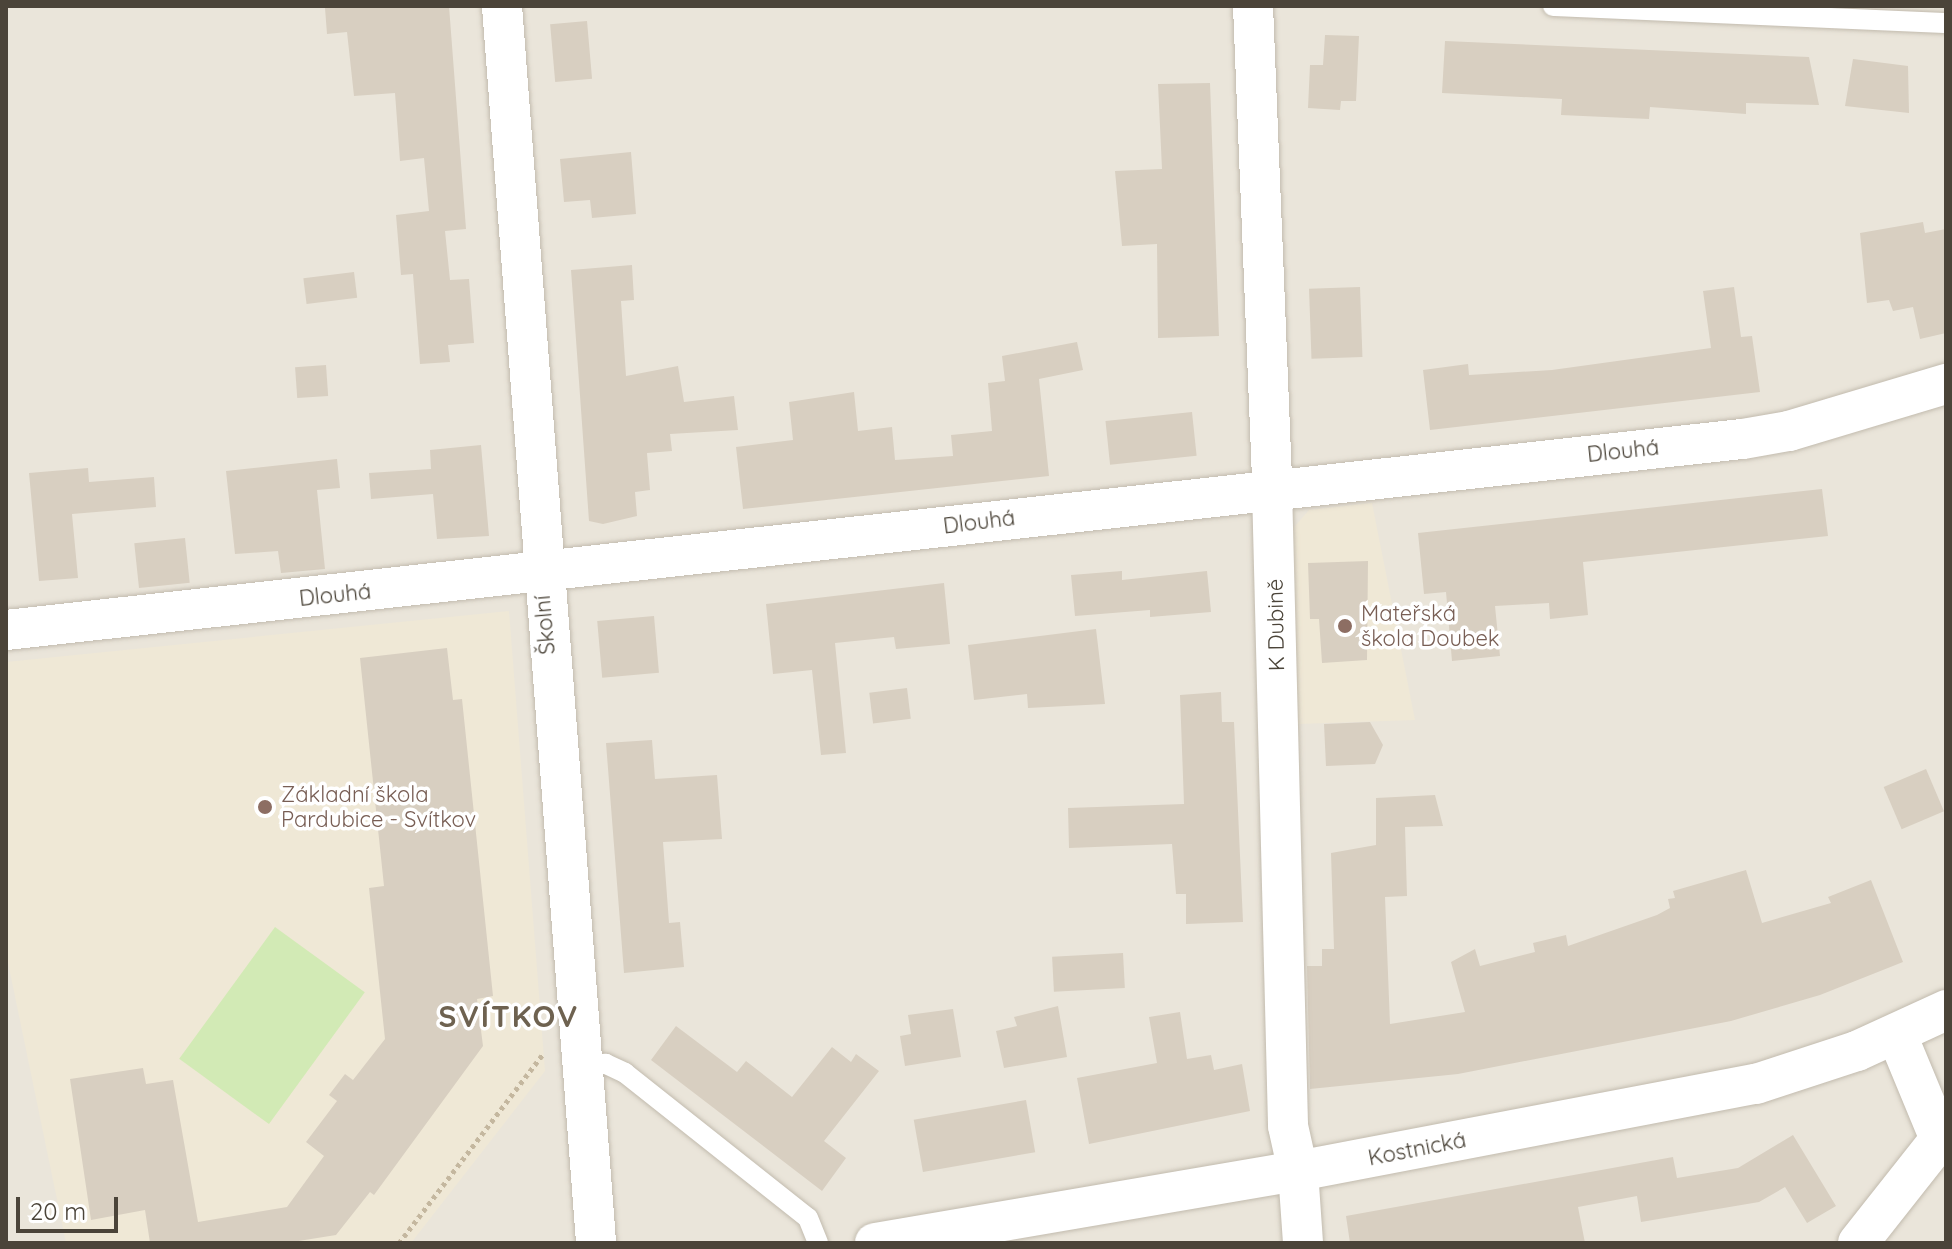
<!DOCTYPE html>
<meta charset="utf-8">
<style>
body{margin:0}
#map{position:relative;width:1952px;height:1249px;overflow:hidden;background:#f6f3ec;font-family:Quicksand,sans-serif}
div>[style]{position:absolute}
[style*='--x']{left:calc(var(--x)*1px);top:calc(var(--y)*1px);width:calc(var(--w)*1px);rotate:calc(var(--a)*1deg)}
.residential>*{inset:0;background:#eae5da;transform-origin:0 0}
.education>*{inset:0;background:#efe8d6}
.green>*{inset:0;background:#d2eab5;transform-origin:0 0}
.building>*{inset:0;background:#d8cfc1;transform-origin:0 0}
.path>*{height:5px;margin-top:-2.5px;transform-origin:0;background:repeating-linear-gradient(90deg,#c4b79f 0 4px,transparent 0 8px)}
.roads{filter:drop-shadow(0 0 2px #c2bbae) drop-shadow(0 0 2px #c2bbae)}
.lane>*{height:20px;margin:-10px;padding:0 10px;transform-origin:10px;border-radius:10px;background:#fff}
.street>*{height:40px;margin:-20px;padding:0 20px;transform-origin:20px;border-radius:20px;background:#fff}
.dots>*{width:22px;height:22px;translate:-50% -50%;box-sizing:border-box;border:4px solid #fff;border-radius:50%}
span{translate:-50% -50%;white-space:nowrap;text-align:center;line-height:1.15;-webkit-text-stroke:7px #fff;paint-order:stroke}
.street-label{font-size:22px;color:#4b4439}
.education-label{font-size:22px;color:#785e54}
.left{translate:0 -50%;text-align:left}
.district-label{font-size:30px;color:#6e6250;font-weight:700;letter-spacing:2px}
.frame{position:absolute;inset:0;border:8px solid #4b4439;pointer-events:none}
.scale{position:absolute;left:16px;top:1197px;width:102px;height:36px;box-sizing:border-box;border:4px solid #4b4439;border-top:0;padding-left:10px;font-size:24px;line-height:28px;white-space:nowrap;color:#4b4439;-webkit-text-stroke:6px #fff;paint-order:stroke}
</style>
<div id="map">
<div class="residential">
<div style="left:6px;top:6px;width:1940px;height:1237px"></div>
</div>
<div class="education">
<div style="clip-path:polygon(1372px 503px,1415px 720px,1298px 724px,1290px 532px,1309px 510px)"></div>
<div style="clip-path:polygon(509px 611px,545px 1071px,411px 1243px,66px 1243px,6px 953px,6px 662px)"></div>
</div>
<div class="green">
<div style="left:275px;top:927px;width:111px;height:163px;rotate:36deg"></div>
</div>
<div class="building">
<div style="clip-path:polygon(449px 6px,466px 229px,445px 231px,450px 280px,469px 279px,474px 343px,448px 345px,450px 362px,420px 364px,413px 274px,401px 275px,396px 215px,429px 211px,424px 158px,400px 161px,395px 93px,354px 96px,347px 32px,327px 34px,325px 8px)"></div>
<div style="left:587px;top:21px;width:58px;height:37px;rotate:85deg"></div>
<div style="clip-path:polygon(1325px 35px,1359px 36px,1356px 101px,1341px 101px,1340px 110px,1308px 108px,1310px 65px,1323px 65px)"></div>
<div style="clip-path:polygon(1445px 41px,1809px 57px,1819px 105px,1746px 103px,1746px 114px,1650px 107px,1649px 119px,1561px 115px,1562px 99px,1442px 93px)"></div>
<div style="clip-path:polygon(1853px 59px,1908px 66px,1909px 113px,1845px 106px)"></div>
<div style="clip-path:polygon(1210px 83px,1219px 336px,1158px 338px,1157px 244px,1122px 246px,1115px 171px,1162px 169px,1158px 84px)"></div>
<div style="clip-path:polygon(631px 152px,636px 214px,592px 218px,590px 200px,564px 202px,560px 159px)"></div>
<div style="clip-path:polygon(1923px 222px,1925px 233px,1946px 229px,1946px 333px,1920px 339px,1913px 307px,1893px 311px,1889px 300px,1867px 303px,1860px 233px)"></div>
<div style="clip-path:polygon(632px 265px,634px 300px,621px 301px,626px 376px,678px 366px,684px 402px,734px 396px,738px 430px,670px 434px,672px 451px,647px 453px,650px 490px,635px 492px,637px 516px,603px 524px,589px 521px,571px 270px)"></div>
<div style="left:354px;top:272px;width:26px;height:51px;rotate:83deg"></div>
<div style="left:1360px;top:287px;width:70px;height:51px;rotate:88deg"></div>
<div style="clip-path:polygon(1734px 287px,1741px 337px,1752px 336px,1760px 392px,1430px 430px,1423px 370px,1468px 364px,1469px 375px,1552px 370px,1711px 348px,1703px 291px)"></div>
<div style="clip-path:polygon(1077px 342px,1083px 370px,1039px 379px,1049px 476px,743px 509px,736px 447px,793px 440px,789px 402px,854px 392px,858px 431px,892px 427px,895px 460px,953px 456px,951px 435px,992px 431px,988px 383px,1005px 381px,1002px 356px)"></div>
<div style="left:326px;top:365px;width:31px;height:31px;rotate:86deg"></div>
<div style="left:1192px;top:412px;width:44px;height:87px;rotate:84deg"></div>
<div style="clip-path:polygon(481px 445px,489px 536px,437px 539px,433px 494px,371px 499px,369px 473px,431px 469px,430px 450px)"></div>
<div style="clip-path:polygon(337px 459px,340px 488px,317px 490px,325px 569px,281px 573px,278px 551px,235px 554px,226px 471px)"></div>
<div style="clip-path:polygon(88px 468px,89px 482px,154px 477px,156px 507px,72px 514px,78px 578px,39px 581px,29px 473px)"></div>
<div style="clip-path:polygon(1822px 489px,1828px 536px,1583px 562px,1588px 615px,1550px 619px,1549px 603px,1495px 606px,1500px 656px,1452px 661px,1446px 592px,1424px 594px,1418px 533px)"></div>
<div style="left:185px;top:538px;width:45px;height:51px;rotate:84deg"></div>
<div style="clip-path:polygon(1368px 561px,1367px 660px,1322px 663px,1319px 619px,1310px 619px,1308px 563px)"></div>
<div style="clip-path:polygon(1122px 571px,1122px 580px,1207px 571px,1211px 612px,1150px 617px,1150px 610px,1075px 616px,1071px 575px)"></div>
<div style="clip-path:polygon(944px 583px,950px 644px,896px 649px,894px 637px,835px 643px,846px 753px,821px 755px,812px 670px,773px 674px,766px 604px)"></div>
<div style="left:654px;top:616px;width:57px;height:57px;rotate:85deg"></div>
<div style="clip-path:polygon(1096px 629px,1105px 704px,1028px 708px,1027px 694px,974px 700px,968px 645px)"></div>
<div style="clip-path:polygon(447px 648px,453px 700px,462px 699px,493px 996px,477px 999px,483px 1046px,374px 1195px,370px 1192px,336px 1235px,286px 1243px,150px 1243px,145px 1210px,91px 1220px,70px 1079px,143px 1068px,146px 1084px,173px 1080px,198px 1222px,287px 1207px,324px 1156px,306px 1142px,337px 1101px,329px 1095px,345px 1074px,353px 1080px,385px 1039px,369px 888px,384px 886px,360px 658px)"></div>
<div style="left:907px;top:688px;width:31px;height:38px;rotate:83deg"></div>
<div style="clip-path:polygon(1221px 692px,1222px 722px,1234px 722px,1243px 922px,1186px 924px,1186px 894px,1176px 894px,1172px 844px,1069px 848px,1068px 808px,1184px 804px,1180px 695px)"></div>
<div style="clip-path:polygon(1370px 722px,1383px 745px,1375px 764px,1326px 766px,1324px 724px)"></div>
<div style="clip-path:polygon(652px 740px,655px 779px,717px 775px,722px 839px,663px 842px,669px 923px,680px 922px,684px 967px,624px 973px,606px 743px)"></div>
<div style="left:1926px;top:769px;width:46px;height:46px;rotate:67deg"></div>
<div style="clip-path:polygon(1435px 795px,1443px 826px,1405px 827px,1407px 896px,1385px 897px,1390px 1024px,1465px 1012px,1451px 962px,1475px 949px,1480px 966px,1535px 952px,1533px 943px,1566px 935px,1568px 946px,1657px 915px,1670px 908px,1668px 899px,1675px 898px,1673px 891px,1746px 870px,1762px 923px,1831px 903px,1828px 897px,1871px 880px,1903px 962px,1820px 995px,1731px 1021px,1458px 1074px,1310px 1089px,1307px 966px,1322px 966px,1322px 949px,1334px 949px,1331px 853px,1376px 845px,1376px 798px)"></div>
<div style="left:1123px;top:953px;width:35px;height:71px;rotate:87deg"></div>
<div style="clip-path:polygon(1058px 1006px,1067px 1057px,1004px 1068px,996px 1031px,1017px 1026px,1014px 1017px)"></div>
<div style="clip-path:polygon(953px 1009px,961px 1057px,905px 1066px,900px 1036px,911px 1034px,908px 1015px)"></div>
<div style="clip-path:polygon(1180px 1012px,1187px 1059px,1211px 1055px,1214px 1070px,1242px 1064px,1250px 1111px,1089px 1144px,1077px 1078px,1157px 1063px,1149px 1017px)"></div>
<div style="clip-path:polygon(676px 1026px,737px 1072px,746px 1061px,792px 1097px,832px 1047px,851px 1062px,856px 1054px,879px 1071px,824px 1141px,846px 1158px,822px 1191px,651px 1060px)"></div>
<div style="left:1026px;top:1100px;width:53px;height:114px;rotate:80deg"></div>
<div style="clip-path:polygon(1793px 1135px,1836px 1206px,1807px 1223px,1785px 1187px,1759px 1202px,1641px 1222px,1637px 1196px,1578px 1207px,1585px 1243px,1350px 1243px,1346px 1216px,1673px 1157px,1677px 1178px,1738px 1168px)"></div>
</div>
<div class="path">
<div style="--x:399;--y:1243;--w:239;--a:-52.7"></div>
</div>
<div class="roads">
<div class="lane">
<div style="--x:1553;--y:6;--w:393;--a:2.5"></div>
<div style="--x:581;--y:1066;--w:25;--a:-5"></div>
<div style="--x:606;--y:1064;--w:21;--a:25"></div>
<div style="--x:625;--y:1073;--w:233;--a:38.4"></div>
<div style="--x:808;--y:1218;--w:27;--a:68"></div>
</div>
<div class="street">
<div style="--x:502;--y:6;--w:1241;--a:85.65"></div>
<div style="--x:1253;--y:6;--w:482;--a:87.7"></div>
<div style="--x:1272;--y:488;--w:638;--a:88.56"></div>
<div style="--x:1288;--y:1126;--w:46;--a:77.5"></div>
<div style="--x:1298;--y:1171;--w:72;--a:86"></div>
<div style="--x:6;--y:630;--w:1747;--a:-6.28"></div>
<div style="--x:1743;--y:439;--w:47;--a:-9.9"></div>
<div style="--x:1789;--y:431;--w:164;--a:-16.7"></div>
<div style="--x:875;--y:1243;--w:429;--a:-9.7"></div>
<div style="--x:1298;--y:1171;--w:466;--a:-10.8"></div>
<div style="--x:1756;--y:1084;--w:106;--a:-18.1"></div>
<div style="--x:1857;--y:1051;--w:98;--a:-24.7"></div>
<div style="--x:1858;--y:1243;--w:132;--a:-51.7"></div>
<div style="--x:1940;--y:1139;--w:113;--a:-112.5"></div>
</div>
</div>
<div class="dots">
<div style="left:1345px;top:626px;background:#8d6e63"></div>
<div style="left:265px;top:807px;background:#8d6e63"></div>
</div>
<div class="street-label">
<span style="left:1623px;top:451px;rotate:-6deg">Dlouhá</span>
<span style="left:979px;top:522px;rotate:-7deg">Dlouhá</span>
<span style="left:335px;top:595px;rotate:-6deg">Dlouhá</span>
<span style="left:545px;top:625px;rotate:-95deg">Školní</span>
<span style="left:1276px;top:625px;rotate:-91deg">K Dubině</span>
<span style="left:1417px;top:1149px;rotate:-11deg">Kostnická</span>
</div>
<div class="education-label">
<span class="left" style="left:1361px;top:626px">Mateřská<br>škola Doubek</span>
<span class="left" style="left:281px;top:807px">Základní škola<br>Pardubice - Svítkov</span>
</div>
<div class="district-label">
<span style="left:509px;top:1016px">SVÍTKOV</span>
</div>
<div class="frame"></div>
<div class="scale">20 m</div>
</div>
